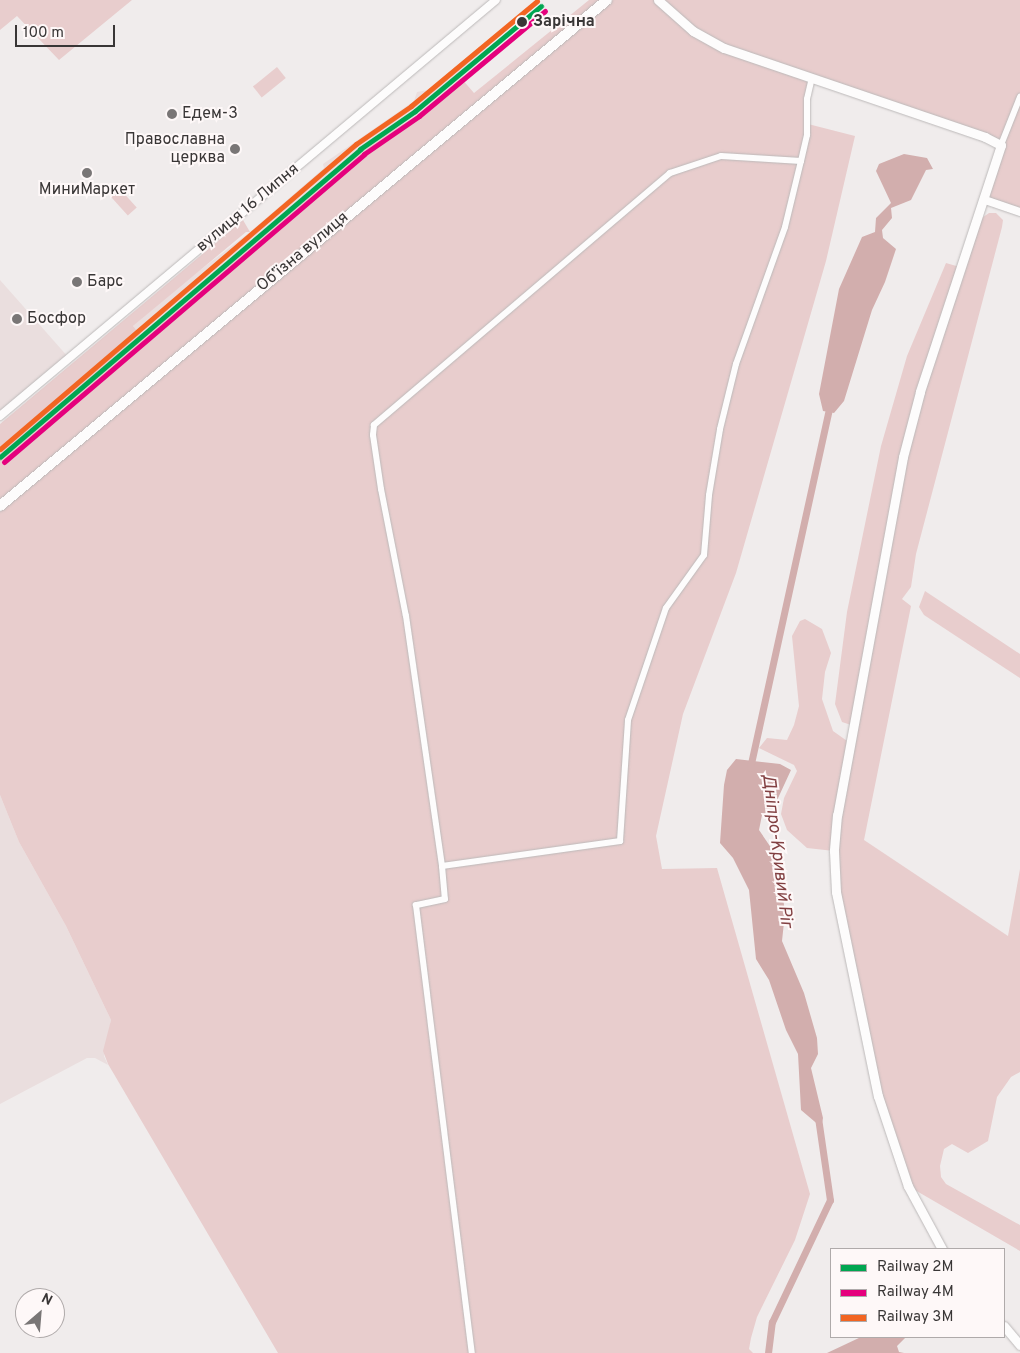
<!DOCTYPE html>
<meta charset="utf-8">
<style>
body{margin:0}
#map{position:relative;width:1020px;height:1353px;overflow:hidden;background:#f0ecec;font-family:Overpass,sans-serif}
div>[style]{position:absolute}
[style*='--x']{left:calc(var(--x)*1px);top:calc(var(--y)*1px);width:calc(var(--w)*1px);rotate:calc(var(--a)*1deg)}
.built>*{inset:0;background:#eadede}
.green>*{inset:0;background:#e8cdcd;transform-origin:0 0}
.water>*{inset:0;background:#d2aead}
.canal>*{height:7px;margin:-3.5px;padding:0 3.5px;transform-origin:3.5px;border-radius:3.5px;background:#d2aead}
.roads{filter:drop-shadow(0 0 1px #bcb9b9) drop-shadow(0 0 1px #bcb9b9)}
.minor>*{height:6px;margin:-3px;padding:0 3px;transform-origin:3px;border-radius:3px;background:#fdfcfc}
.tertiary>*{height:8px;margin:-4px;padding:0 4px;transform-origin:4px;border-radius:4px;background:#fdfcfc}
.secondary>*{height:9px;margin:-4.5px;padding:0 4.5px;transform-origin:4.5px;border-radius:4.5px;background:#fdfcfc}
.primary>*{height:10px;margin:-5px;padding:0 5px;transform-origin:5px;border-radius:5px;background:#fdfcfc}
.rail-1>*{height:5px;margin:-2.5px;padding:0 2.5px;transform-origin:2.5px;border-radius:2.5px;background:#00a651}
.rail-2>*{height:5px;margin:-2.5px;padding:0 2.5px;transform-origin:2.5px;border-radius:2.5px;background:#e5007d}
.rail-3>*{height:5px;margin:-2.5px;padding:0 2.5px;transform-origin:2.5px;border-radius:2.5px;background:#f26522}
.dots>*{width:14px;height:14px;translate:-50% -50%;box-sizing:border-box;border:2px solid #fef8f8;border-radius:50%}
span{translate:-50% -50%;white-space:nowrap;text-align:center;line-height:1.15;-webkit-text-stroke:4px #fef8f8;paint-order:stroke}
.stop-label{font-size:16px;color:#393636;font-weight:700}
.left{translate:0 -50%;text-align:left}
.poi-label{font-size:16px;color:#393636}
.right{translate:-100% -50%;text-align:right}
.street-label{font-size:16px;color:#393636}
.water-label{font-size:18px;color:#824042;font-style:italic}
.legend{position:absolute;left:830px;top:1248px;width:175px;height:90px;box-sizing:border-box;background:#fef8f8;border:1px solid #afaaaa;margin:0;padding:6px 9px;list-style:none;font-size:15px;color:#393636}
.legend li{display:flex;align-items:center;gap:10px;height:25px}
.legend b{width:25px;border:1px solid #afaaaa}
.north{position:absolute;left:15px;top:1288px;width:50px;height:50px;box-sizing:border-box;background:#fef8f8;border:1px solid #afaaaa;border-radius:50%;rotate:27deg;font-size:14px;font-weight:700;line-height:20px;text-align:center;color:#393636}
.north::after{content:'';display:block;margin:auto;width:18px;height:22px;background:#797676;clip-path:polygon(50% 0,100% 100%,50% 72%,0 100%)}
.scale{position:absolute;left:15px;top:25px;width:100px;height:22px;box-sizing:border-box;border:2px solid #393636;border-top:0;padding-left:6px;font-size:15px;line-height:18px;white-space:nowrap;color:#393636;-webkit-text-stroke:4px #fef8f8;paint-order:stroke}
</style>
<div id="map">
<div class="built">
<div style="clip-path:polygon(479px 47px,487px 48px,486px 56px,426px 110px,370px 144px,333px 175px,330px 183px,326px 181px,143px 338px,133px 326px,178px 287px,250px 232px,324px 168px,323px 164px,414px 101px,417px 92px,428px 90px)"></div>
<div style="clip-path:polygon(0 280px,69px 358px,0 416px)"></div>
<div style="clip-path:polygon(0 795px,19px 842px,66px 926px,111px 1020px,104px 1056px,108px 1065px,95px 1058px,87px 1058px,0 1104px)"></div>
</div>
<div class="green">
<div style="clip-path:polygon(0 0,132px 0,59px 60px,17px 16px,0 30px)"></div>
<div style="clip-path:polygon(589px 0,1020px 0,1020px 212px,985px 200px,1001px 145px,812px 79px,808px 124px,855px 136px,826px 261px,736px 573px,683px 714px,656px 836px,662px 869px,717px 868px,810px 1194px,795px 1240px,757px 1317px,751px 1338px,749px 1349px,753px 1353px,278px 1353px,108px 1064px,103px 1051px,111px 1020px,66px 926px,19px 842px,0 795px,0 424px,243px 220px,250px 232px,246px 232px,133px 326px,143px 338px,327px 181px,330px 183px,333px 175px,370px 144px,426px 110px,461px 78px,474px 93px)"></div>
<div style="left:277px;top:67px;width:14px;height:31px;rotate:51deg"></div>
<div style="left:120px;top:189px;width:25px;height:12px;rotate:48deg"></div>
<div style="clip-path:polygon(989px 213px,996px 213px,1003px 220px,1002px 227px,916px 554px,911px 587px,902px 599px,911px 606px,864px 840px,1008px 936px,1020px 869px,1020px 1072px,1011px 1077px,997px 1097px,988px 1141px,968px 1153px,952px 1144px,944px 1149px,940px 1166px,941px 1177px,946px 1184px,1020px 1225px,1020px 1251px,908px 1186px,855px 994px,834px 851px,807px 848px,787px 830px,781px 814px,784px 798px,797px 771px,794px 765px,759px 748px,767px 738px,787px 740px,794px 725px,799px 706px,792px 636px,800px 621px,805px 619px,822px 629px,831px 653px,825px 672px,822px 699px,833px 731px,850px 743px,854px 726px,842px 722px,835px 704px,847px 612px,881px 446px,907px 356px,946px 263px,963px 268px,979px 220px)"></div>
<div style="clip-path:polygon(925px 591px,1020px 654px,1020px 678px,924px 615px,919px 607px)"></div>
</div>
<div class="water">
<div style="clip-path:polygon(904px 154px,927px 158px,933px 169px,926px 170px,911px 200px,891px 208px,892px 218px,882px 230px,883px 238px,896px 249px,885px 282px,872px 310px,844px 401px,834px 413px,823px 411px,819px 394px,839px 289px,862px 237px,875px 232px,876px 218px,891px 203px,876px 171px,879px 164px)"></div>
<div style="clip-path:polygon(736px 759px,780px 764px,791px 770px,773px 809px,762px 815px,759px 830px,776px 855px,775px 863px,780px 873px,785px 913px,782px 941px,804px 993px,817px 1038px,818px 1054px,811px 1068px,823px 1118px,821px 1127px,801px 1110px,798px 1054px,786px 1030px,769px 980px,756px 959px,749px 890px,733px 858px,720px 843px,724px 785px,727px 770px)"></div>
<div style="clip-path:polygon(861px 1337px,906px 1337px,897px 1346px,899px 1352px,904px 1353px,827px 1353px)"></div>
</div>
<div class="canal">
<div style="--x:750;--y:768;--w:372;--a:-77.6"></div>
<div style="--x:768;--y:1353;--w:31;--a:-83"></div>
<div style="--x:772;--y:1322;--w:135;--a:-64.6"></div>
<div style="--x:830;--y:1200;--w:83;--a:-98.3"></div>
</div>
<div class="roads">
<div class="minor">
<div style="--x:1001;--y:145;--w:52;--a:-68.4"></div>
<div style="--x:801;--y:161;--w:80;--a:-176.4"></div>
<div style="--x:721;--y:156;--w:54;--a:161.6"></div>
<div style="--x:670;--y:173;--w:389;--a:139.6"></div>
<div style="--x:374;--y:425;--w:10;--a:96"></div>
<div style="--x:373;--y:435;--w:55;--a:81.6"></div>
<div style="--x:381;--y:489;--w:129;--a:78.9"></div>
<div style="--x:406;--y:616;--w:253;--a:81.8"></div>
<div style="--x:442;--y:866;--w:180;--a:-8"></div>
<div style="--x:620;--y:841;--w:121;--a:-86.2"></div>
<div style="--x:628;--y:720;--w:118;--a:-71.3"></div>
<div style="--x:666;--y:608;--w:65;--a:-54.4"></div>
<div style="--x:704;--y:555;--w:60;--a:-85.2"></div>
<div style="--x:709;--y:495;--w:67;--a:-80.5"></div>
<div style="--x:720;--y:429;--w:67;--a:-76.2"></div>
<div style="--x:736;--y:364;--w:145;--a:-70.3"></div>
<div style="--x:785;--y:227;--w:68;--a:-76.4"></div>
<div style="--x:801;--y:161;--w:27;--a:-77"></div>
<div style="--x:807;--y:135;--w:36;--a:-90"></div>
<div style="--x:807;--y:99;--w:22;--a:-77"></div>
<div style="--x:442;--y:866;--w:33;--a:85"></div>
<div style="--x:445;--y:899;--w:30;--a:168"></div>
<div style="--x:416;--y:905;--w:451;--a:82.9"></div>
</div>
<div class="tertiary">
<div style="--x:985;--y:200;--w:37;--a:19"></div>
<div style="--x:0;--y:416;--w:647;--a:-39.99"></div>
</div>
<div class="secondary">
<div style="--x:658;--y:0;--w:47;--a:41.5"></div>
<div style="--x:693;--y:31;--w:35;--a:29"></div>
<div style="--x:724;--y:48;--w:276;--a:18.8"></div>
<div style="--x:985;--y:137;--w:18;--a:27"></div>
<div style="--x:1001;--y:145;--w:260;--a:108.2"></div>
<div style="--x:920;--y:392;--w:67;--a:104.7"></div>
<div style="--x:903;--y:457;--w:364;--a:100.4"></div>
<div style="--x:837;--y:815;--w:36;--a:95"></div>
<div style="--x:834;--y:851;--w:41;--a:87.2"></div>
<div style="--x:836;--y:892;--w:208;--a:78.4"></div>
<div style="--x:878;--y:1096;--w:95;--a:71.6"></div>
<div style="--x:908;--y:1186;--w:72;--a:61.6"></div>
<div style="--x:1004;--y:1326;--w:25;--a:50"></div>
</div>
<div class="primary">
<div style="--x:0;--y:506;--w:790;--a:-39.81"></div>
</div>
</div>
<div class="rail-1">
<div style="--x:0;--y:457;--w:474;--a:-40.5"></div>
<div style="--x:360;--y:149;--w:67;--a:-34.6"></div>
<div style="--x:415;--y:111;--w:164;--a:-39.8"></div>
</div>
<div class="rail-2">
<div style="--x:4;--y:462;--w:474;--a:-40.5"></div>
<div style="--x:364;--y:154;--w:67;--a:-34.6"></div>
<div style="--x:419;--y:116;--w:164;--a:-39.8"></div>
</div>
<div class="rail-3">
<div style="--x:0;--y:449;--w:469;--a:-40.6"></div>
<div style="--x:356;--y:144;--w:67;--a:-34.6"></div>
<div style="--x:411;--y:106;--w:164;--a:-39.8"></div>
</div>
<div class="dots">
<div style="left:522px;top:22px;background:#393636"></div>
<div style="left:172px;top:114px;background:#797676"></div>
<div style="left:235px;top:149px;background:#797676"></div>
<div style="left:87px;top:173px;background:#797676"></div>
<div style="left:77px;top:282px;background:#797676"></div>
<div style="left:17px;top:319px;background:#797676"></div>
</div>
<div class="stop-label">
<span class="left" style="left:533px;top:22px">Зарічна</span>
</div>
<div class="poi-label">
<span class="left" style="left:182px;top:114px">Едем-3</span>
<span class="right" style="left:225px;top:149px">Православна<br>церква</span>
<span style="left:87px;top:190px">МиниМаркет</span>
<span class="left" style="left:87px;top:282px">Барс</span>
<span class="left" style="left:27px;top:319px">Босфор</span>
</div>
<div class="street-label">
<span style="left:248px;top:208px;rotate:-40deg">вулиця 16 Липня</span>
<span style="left:303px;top:252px;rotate:-40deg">Обʼїзна вулиця</span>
</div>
<div class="water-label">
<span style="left:776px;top:851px;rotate:83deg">Дніпро-Кривий Ріг</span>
</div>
<ul class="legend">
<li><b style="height:6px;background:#00a651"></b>Railway 2М</li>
<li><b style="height:6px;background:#e5007d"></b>Railway 4М</li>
<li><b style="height:6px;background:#f26522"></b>Railway 3М</li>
</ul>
<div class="north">N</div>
<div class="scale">100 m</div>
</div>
